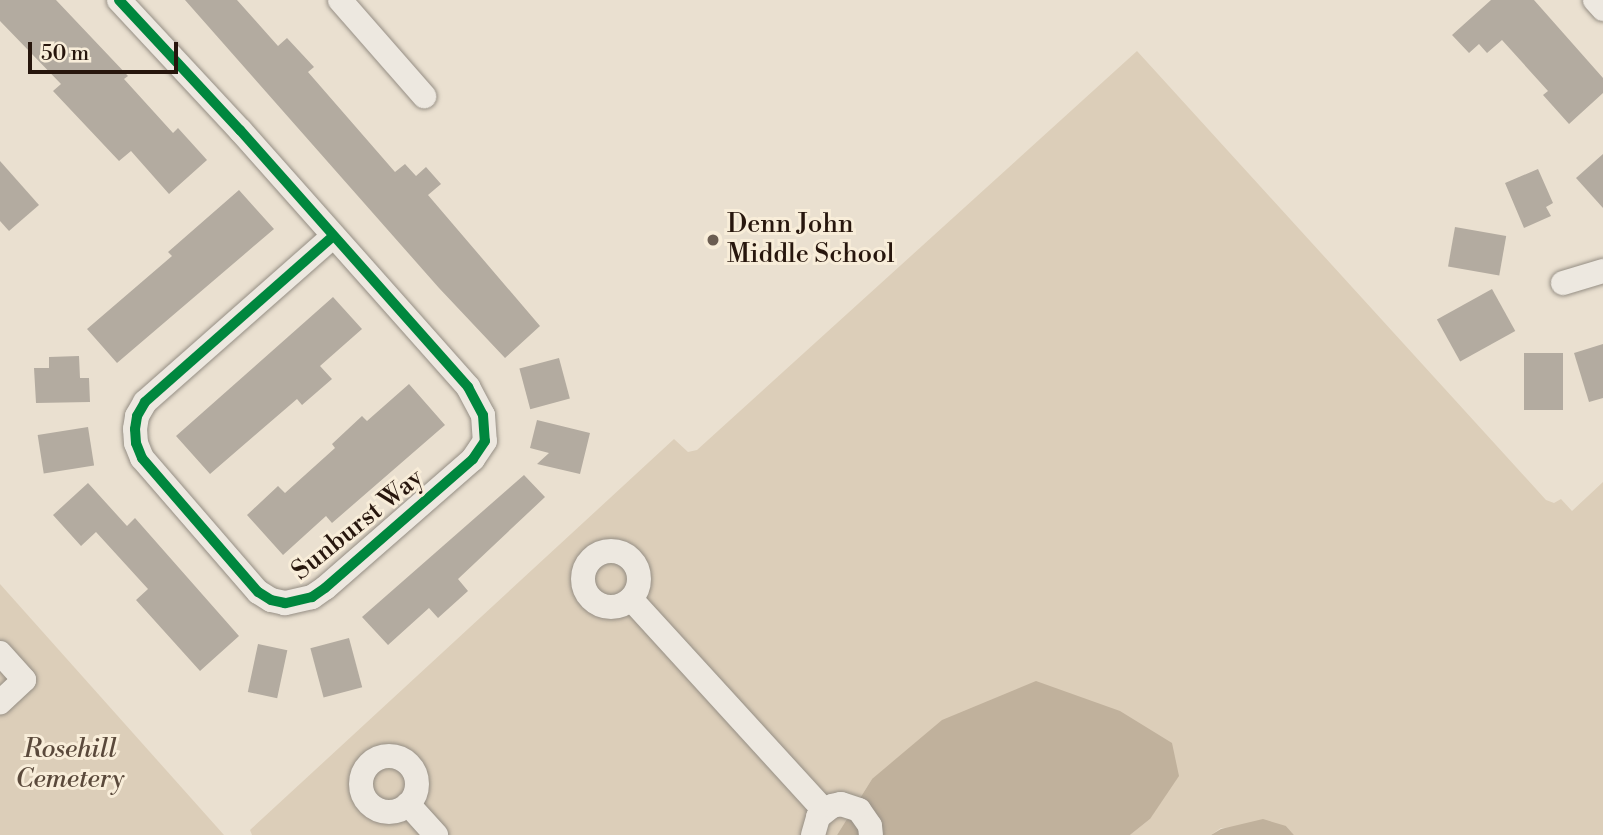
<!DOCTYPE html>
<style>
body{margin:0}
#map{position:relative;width:1603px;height:835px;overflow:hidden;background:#eae0d0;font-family:"Libre Bodoni",serif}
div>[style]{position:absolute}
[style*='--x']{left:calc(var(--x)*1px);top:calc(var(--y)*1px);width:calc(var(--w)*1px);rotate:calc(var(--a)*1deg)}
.green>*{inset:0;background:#dcceb9}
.water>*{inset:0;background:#c0b19c}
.building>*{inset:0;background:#b3aba0;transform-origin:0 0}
.roads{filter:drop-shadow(0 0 2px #958e84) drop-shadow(0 0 2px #958e84)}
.minor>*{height:24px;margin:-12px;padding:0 12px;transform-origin:12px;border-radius:12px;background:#ede8e0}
.minor>.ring{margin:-12px;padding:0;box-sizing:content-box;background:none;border:24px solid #ede8e0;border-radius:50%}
.cycleway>*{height:10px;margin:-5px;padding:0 5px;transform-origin:5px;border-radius:5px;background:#00873e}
.dots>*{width:19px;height:19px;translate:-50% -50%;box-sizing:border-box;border:4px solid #f8edd9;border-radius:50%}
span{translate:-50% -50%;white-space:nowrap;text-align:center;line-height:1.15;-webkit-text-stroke:6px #f8edd9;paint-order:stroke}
.poi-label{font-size:26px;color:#27160d}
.left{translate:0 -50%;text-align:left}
.street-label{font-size:26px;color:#27160d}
.park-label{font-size:26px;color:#5a493b;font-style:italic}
.scale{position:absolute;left:28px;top:42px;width:150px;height:32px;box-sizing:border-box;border:4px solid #27160d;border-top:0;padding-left:9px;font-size:21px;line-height:24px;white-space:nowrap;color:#27160d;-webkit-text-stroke:5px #f8edd9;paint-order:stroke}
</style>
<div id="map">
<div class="green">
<div style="clip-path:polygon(1137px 51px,1546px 500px,1554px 503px,1561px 499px,1572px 511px,1603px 482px,1603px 835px,1294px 835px,1286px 826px,1221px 828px,1211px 835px,1130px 835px,1150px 819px,872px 779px,837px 835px,252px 835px,250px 830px,674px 439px,688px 452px,697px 450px)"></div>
<div style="clip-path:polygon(0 584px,224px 835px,0 835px)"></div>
</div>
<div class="water">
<div style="clip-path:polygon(1036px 681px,1120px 711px,1172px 743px,1179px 776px,1150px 819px,1130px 835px,837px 835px,872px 779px,942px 720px)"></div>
<div style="clip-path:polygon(1263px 819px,1286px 826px,1294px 835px,1211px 835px,1221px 829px)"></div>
</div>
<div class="building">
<div style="clip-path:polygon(0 0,56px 0,128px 76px,124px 79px,173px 133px,178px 128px,207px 160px,169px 194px,131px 151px,119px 161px,53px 91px,61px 84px,0 21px)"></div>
<div style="clip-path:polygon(185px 0,237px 0,278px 46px,287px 38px,314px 67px,308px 72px,395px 172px,405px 164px,416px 176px,426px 167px,441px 184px,428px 195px,540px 326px,505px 358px,439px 288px)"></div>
<div style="clip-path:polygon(1491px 0,1534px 0,1603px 78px,1603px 93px,1569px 124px,1543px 95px,1548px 91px,1502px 40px,1487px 53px,1479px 44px,1469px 53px,1452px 35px)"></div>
<div style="clip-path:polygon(1603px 154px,1603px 208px,1576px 178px)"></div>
<div style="clip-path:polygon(0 161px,39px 205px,9px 231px,0 221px)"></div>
<div style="clip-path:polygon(1538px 169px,1553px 203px,1546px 207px,1551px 216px,1524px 228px,1505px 183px)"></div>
<div style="clip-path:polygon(239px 190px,274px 229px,117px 363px,87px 329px,172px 256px,168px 252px)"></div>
<div style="left:1455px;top:227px;width:52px;height:40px;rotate:10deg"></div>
<div style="left:1492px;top:289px;width:48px;height:63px;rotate:61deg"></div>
<div style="clip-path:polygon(333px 297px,362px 329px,320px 366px,332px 379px,302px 405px,297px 399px,210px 474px,176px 436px)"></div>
<div style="clip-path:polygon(1603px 344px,1603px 398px,1589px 402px,1574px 353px)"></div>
<div style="left:1524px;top:353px;width:39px;height:57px"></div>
<div style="clip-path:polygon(79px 356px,80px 378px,89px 378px,90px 402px,36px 403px,34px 368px,49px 368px,49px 357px)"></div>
<div style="left:559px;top:358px;width:42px;height:41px;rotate:75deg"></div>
<div style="clip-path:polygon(409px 384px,445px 425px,332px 523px,326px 516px,283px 555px,247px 515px,278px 486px,285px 493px,335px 448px,332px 444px,362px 416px,367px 421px)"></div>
<div style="clip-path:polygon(537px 420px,590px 433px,580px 474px,537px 464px,549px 453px,530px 448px)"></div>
<div style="left:88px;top:427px;width:39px;height:51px;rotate:81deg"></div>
<div style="clip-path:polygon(524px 475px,545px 497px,458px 579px,468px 591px,438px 618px,429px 608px,388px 645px,362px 617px)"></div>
<div style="clip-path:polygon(88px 483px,127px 526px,135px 518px,239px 636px,200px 671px,136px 600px,148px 589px,96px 532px,81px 546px,53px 515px)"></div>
<div style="left:349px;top:638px;width:51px;height:40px;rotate:75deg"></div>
<div style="left:258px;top:644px;width:30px;height:49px;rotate:12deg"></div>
</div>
<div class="roads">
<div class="minor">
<div style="--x:119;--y:0;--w:178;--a:47.1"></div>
<div style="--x:240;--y:130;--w:344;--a:48.4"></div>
<div style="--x:468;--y:387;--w:32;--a:62"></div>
<div style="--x:483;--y:415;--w:26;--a:86"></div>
<div style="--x:485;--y:441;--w:22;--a:124"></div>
<div style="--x:473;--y:459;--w:196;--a:138.9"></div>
<div style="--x:325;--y:588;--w:16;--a:145"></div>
<div style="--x:312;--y:597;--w:28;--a:167"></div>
<div style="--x:285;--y:603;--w:14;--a:-168"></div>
<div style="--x:271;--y:600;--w:15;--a:-148"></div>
<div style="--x:258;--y:592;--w:177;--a:-130.9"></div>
<div style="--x:142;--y:458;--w:16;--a:-112"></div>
<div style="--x:136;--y:443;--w:14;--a:-94"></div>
<div style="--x:135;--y:429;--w:13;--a:-81"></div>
<div style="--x:137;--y:416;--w:16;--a:-60"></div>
<div style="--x:145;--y:402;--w:249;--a:-41.4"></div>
<div style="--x:340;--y:0;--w:128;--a:48.8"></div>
<div style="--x:1595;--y:0;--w:12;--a:48"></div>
<div style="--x:1563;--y:283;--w:42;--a:-16.7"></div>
<div class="ring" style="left:583px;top:551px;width:32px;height:32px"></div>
<div style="--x:631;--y:599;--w:286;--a:47.6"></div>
<div style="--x:0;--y:653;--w:36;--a:48"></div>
<div style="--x:24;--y:680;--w:33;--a:137"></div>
<div class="ring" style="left:361px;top:756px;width:32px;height:32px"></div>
<div style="--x:408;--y:804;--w:42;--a:47.9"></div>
<div style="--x:813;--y:835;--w:19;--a:-74"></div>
<div style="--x:818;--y:817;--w:18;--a:-38"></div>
<div style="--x:832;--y:806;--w:9;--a:-13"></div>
<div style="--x:841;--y:804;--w:19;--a:18"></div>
<div style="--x:859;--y:810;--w:19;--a:55"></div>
<div style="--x:870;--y:826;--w:9;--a:84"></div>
</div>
</div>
<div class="cycleway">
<div style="--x:119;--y:0;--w:178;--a:47.1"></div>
<div style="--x:240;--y:130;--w:344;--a:48.4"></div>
<div style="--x:468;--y:387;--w:32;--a:62"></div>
<div style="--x:483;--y:415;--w:26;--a:86"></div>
<div style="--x:485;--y:441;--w:22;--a:124"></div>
<div style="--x:473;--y:459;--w:196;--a:138.9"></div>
<div style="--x:325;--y:588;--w:16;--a:145"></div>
<div style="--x:312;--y:597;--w:28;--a:167"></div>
<div style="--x:285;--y:603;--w:14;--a:-168"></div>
<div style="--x:271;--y:600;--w:15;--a:-148"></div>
<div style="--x:258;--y:592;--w:177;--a:-130.9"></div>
<div style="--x:142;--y:458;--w:16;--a:-112"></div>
<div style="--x:136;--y:443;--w:14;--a:-94"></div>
<div style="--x:135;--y:429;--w:13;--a:-81"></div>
<div style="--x:137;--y:416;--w:16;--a:-60"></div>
<div style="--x:145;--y:402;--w:249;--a:-41.4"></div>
</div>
<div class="dots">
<div style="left:713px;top:240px;background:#6b5d51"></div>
</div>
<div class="poi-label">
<span class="left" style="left:727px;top:240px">Denn John<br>Middle School</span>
</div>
<div class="street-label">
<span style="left:358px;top:525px;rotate:-39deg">Sunburst Way</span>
</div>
<div class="park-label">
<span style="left:70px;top:765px">Rosehill<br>Cemetery</span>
</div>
<div class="scale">50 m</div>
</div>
